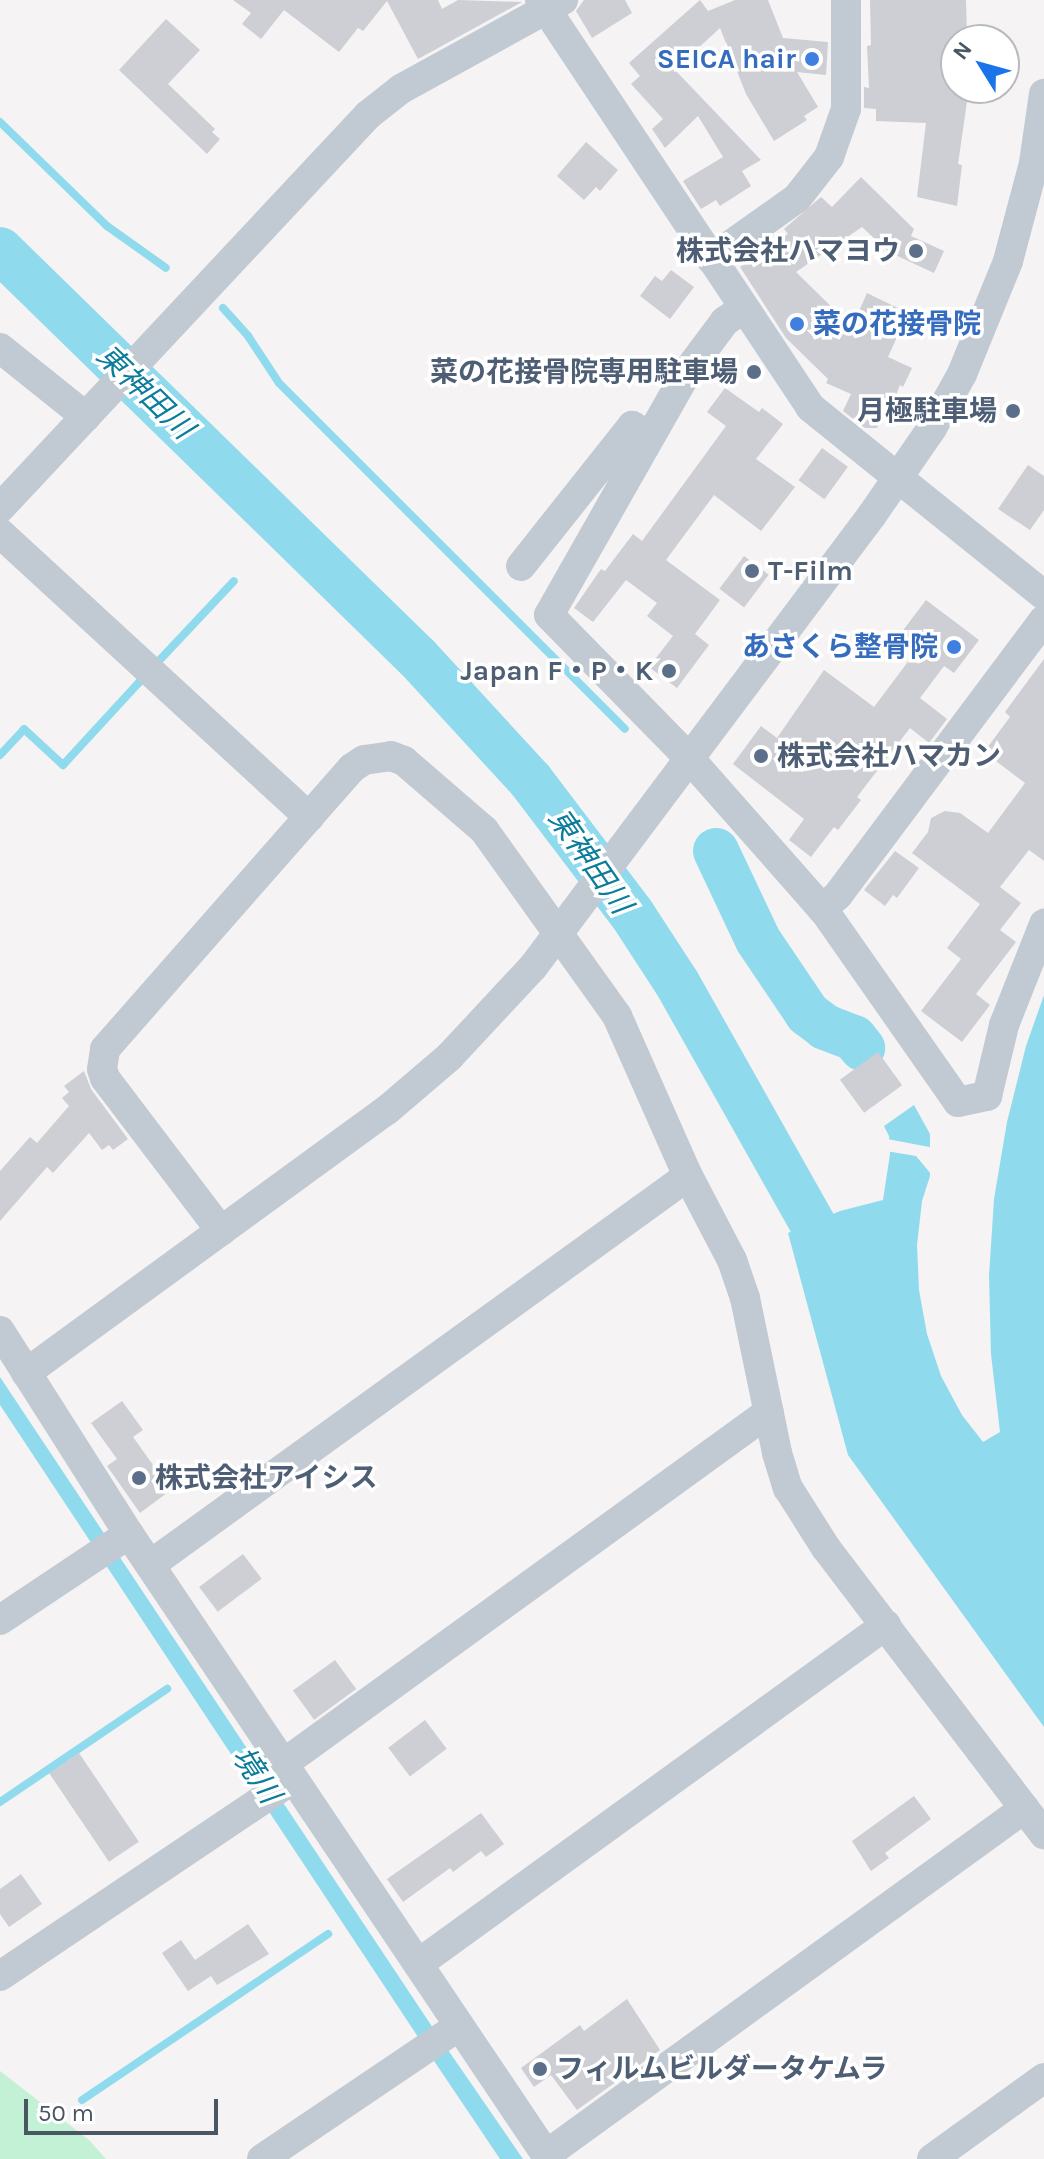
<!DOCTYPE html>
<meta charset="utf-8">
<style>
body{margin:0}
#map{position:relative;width:1044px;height:2159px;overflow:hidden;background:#f5f3f3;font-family:Karla,"Noto Sans JP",sans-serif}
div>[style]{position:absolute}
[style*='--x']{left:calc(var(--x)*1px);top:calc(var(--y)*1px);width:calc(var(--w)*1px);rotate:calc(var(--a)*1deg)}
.green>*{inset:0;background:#c3f1d5}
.water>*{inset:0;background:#90daee}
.pier>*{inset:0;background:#f5f3f3}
.stream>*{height:8px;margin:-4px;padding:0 4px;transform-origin:4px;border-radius:4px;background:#90daee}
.river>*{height:46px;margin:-23px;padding:0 23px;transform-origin:23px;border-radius:23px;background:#90daee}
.building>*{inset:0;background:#cdcfd5;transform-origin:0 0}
.minor>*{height:30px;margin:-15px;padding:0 15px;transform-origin:15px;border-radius:15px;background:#c1cad2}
.dots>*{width:22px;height:22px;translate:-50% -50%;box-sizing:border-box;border:4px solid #fff;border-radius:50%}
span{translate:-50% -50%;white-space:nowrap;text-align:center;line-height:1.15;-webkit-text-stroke:7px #fff;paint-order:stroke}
.shop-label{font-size:28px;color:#366cbe;font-weight:700}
.right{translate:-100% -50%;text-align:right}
.left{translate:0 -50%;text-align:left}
.service-label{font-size:28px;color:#4e5e75;font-weight:700}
.water-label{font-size:30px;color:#0c7c9b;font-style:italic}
.north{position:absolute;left:940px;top:24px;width:80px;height:80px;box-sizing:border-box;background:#fff;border:2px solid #b7bbc0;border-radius:50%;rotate:307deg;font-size:22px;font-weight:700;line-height:32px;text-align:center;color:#4a5661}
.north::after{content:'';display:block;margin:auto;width:28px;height:36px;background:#1a73e8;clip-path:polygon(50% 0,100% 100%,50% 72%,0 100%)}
.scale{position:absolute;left:24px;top:2099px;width:194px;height:36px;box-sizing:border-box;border:4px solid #4a5661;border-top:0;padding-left:10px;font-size:24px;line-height:28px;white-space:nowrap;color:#4a5661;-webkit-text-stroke:6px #fff;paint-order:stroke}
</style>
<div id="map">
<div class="green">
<div style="clip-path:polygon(0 2071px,89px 2140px,106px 2159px,0 2159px)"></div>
</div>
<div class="water">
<div style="clip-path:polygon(1044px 995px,1044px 1727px,848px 1455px,788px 1233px,840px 1211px,883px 1200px,890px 1154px,889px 1136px,884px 1126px,914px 1105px,930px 1134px,930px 1176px,922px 1201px,917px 1245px,919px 1290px,927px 1334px,941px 1376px,962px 1415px,983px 1442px,1000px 1432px,991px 1354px,989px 1276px,994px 1199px,1007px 1122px,1026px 1046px)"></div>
<div style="clip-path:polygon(0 1377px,437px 2034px,523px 2159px,500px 2159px,428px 2052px,0 1405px)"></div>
</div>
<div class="pier">
<div style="clip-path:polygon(887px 1139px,935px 1148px,931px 1174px,916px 1156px,886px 1151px)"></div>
</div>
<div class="stream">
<div style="--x:0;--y:122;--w:149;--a:44.2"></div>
<div style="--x:107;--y:226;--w:72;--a:35.4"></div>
<div style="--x:223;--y:308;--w:38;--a:48"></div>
<div style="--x:248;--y:336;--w:56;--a:56.6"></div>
<div style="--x:279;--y:383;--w:489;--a:45"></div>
<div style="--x:155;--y:665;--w:115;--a:-46.8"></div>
<div style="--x:0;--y:755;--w:35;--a:-47"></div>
<div style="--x:24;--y:729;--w:53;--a:42.7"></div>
<div style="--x:63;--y:765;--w:120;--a:-47.4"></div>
<div style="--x:0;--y:1802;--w:202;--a:-34.1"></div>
<div style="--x:82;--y:2100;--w:297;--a:-34"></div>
</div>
<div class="river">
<div style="--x:0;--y:250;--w:584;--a:44.31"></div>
<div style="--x:418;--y:658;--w:167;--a:47.4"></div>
<div style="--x:531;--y:781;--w:167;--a:52.8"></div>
<div style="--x:632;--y:914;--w:82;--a:56.9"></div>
<div style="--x:677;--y:983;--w:336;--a:60.6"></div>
<div style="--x:716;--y:851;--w:98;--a:64.7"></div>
<div style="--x:758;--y:940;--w:89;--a:56"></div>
<div style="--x:808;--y:1014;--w:21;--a:37"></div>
<div style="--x:825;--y:1027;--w:31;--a:21"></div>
<div style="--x:854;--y:1038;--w:13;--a:51"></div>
</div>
<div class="building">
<div style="clip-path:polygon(233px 0,438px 0,442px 9px,458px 0,522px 2px,418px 59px,387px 1px,363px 31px,358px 28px,339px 52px,284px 10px,261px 39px,242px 24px,251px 13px)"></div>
<div style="clip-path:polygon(584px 0,625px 0,632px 13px,592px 38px,576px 11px)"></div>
<div style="clip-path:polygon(700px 0,708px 11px,735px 0,768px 0,783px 38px,828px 42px,826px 75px,797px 72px,818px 107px,804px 116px,807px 120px,774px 141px,746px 94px,720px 28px,684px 61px,676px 71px,761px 160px,742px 171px,751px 186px,720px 206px,716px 200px,701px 209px,683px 181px,723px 157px,698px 116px,665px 148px,652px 129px,663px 119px,631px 84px,640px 76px,629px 63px)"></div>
<div style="clip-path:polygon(870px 0,966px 0,967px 37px,956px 37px,956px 88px,969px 88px,958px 164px,962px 165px,957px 206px,917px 197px,926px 123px,876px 121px,876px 109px,864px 108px,864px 87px,869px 88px,867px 46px,871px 45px)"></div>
<div style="clip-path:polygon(166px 19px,200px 50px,168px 84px,215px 129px,212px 132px,220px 139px,207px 154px,119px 70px)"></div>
<div style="clip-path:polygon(586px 142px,618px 170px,600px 191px,596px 187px,584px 200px,557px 176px)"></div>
<div style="clip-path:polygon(861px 177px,914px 229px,911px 236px,944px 251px,934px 273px,889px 252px,862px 227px,796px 272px,852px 327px,867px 293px,908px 313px,888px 357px,912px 368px,903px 387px,900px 385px,894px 400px,891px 398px,877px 428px,865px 428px,843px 411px,851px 394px,826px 383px,828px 379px,786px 338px,740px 267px,788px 234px,784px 229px,821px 197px,832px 207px)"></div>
<div style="clip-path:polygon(671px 270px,694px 287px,670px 319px,640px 296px,655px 276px,662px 281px)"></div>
<div style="clip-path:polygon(725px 388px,759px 412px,762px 408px,783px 424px,756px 459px,795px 487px,761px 531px,714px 495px,666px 560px,720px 600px,695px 634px,709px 645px,677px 688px,649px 667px,673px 636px,647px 616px,657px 603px,626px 580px,593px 622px,574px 608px,601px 569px,605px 571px,633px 534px,642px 541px,726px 426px,707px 412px)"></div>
<div style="left:822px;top:448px;width:32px;height:40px;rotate:36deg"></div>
<div style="clip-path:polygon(1028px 465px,1044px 476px,1044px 510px,1030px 530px,998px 509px)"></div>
<div style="left:744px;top:556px;width:31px;height:41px;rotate:37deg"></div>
<div style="clip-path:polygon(926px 600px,979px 640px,954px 673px,944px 666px,920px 698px,947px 719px,929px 743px,910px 728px,857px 797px,861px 800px,838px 830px,834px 827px,811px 857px,789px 840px,804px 819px,733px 764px,761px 726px,777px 738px,824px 670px,874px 707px,919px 647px,901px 633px)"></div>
<div style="clip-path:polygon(1044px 659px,1044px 861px,1029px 850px,1000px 887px,1021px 903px,1000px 930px,1016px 942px,976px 994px,990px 1005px,962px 1042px,921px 1011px,961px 959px,947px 948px,980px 904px,912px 853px,928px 832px,931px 818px,945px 811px,960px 813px,988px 833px,1025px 783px,984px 752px,1010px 717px,1005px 712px)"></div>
<div style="clip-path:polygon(895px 851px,919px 868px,897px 898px,893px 895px,885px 906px,864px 890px)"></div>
<div style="left:878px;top:1052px;width:41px;height:47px;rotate:54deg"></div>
<div style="clip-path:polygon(84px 1071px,91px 1089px,128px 1139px,113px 1150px,109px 1145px,102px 1150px,89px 1133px,53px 1173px,47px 1167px,0 1221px,0 1171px,30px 1137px,37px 1143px,69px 1106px,62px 1098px,69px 1092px,64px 1086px)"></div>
<div style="clip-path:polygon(122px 1401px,143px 1430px,133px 1437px,171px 1490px,140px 1513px,107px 1466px,117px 1459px,91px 1423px)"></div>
<div style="left:243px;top:1554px;width:31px;height:55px;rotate:53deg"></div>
<div style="left:335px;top:1660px;width:36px;height:52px;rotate:54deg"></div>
<div style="left:425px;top:1720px;width:36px;height:46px;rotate:53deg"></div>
<div style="left:79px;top:1753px;width:107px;height:36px;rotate:56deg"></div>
<div style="clip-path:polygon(914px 1796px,931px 1819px,885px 1853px,889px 1858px,871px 1871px,852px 1841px)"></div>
<div style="clip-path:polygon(481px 1813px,504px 1844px,486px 1857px,481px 1851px,453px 1872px,450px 1868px,403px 1902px,387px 1879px)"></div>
<div style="clip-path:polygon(21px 1874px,42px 1904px,9px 1927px,0 1914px,0 1889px)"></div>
<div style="clip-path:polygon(248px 1924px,269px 1954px,217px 1985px,211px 1976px,188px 1991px,162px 1953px,181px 1940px,195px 1960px)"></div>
<div style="clip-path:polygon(627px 1999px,660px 2050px,577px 2110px,551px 2075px,534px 2087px,521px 2068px,580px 2025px,584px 2031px)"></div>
</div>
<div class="minor">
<div style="--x:540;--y:0;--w:488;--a:56.4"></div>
<div style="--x:810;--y:407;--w:300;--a:38.8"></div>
<div style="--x:711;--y:259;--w:105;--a:-35.3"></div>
<div style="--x:797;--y:198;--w:52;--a:-52"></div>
<div style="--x:829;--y:157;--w:51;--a:-70.5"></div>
<div style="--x:846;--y:109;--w:109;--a:-90"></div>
<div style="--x:743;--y:309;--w:22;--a:146"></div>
<div style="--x:725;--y:321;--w:64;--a:126.7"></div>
<div style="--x:687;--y:372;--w:279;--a:119.6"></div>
<div style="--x:549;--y:615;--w:202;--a:45.6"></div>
<div style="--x:690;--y:759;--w:204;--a:48.6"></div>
<div style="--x:825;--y:912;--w:232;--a:55"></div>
<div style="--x:958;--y:1102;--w:30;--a:-12"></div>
<div style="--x:987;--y:1096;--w:73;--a:-76.5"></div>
<div style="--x:1004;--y:1025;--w:109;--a:-68.4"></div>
<div style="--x:0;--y:348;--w:110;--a:38.7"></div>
<div style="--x:0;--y:508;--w:538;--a:-46.88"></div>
<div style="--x:368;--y:115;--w:42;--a:-38.2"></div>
<div style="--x:401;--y:89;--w:185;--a:-28.8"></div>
<div style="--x:0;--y:533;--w:420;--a:42.6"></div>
<div style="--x:521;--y:566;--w:179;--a:-51.6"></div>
<div style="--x:632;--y:426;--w:21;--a:28"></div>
<div style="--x:822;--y:909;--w:21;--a:-41"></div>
<div style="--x:838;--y:895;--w:344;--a:-53.2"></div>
<div style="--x:221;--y:1231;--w:192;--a:-127.2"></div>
<div style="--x:105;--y:1078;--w:9;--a:-108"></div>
<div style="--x:102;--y:1069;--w:20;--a:-81"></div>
<div style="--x:105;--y:1049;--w:374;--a:-48.7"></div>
<div style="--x:352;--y:768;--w:14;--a:-34"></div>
<div style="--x:364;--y:760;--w:27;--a:-8"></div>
<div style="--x:391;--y:756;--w:14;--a:21"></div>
<div style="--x:404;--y:761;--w:106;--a:40.8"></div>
<div style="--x:484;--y:830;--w:229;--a:54.4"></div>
<div style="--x:617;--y:1016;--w:175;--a:66.1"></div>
<div style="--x:688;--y:1176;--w:95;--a:62.4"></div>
<div style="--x:732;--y:1260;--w:40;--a:71.1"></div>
<div style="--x:745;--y:1298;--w:158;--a:78.3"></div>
<div style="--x:777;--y:1453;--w:37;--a:73"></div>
<div style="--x:788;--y:1488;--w:71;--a:57.7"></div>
<div style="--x:826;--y:1548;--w:360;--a:52.7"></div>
<div style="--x:0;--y:1331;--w:241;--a:57.6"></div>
<div style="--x:129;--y:1534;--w:753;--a:56.1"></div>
<div style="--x:26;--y:1373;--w:447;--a:-36.1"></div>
<div style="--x:387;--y:1110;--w:82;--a:-40.5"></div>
<div style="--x:449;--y:1057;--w:123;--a:-47"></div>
<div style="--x:533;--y:967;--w:565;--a:-53.13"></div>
<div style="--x:872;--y:515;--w:106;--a:-55.4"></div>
<div style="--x:932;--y:428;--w:62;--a:-60.9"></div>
<div style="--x:962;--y:374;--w:122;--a:-67.8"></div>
<div style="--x:1008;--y:261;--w:101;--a:-75.1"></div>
<div style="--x:1034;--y:163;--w:70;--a:-81.8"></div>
<div style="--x:150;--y:1565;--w:664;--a:-35.87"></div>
<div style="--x:0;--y:1620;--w:155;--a:-33.7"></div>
<div style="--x:283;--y:1764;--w:600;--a:-35.92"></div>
<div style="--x:418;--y:1964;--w:578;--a:-35.92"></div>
<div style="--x:0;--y:1976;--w:353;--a:-33.9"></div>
<div style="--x:546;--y:2155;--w:591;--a:-35.92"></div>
<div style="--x:262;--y:2159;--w:238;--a:-34"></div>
<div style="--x:932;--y:2159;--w:138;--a:-35.9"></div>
</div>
<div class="dots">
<div style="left:812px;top:59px;background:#3f7fe0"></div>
<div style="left:916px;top:251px;background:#5c6f8a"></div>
<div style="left:797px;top:324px;background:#3f7fe0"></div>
<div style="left:754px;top:372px;background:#5c6f8a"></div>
<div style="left:1013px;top:411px;background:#5c6f8a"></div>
<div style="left:752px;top:571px;background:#5c6f8a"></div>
<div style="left:954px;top:647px;background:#3f7fe0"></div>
<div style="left:669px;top:671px;background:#5c6f8a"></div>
<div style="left:761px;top:756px;background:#5c6f8a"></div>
<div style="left:139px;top:1478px;background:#5c6f8a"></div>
<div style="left:540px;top:2069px;background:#5c6f8a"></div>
</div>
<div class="shop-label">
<span class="right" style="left:796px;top:59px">SEICA hair</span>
<span class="left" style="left:813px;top:324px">菜の花接骨院</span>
<span class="right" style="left:938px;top:647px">あさくら整骨院</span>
</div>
<div class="service-label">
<span class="right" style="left:900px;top:251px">株式会社ハマヨウ</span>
<span class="right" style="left:738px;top:372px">菜の花接骨院専用駐車場</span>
<span class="right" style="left:997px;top:411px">月極駐車場</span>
<span class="left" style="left:768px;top:571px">T-Film</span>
<span class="right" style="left:653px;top:671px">Japan F・P・K</span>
<span class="left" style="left:777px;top:756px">株式会社ハマカン</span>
<span class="left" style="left:155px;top:1478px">株式会社アイシス</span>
<span class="left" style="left:556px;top:2069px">フィルムビルダータケムラ</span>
</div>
<div class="water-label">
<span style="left:145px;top:392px;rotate:44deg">東神田川</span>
<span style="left:590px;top:861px;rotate:55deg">東神田川</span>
<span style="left:256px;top:1775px;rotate:56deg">境川</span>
</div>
<div class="north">N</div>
<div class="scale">50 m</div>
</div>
